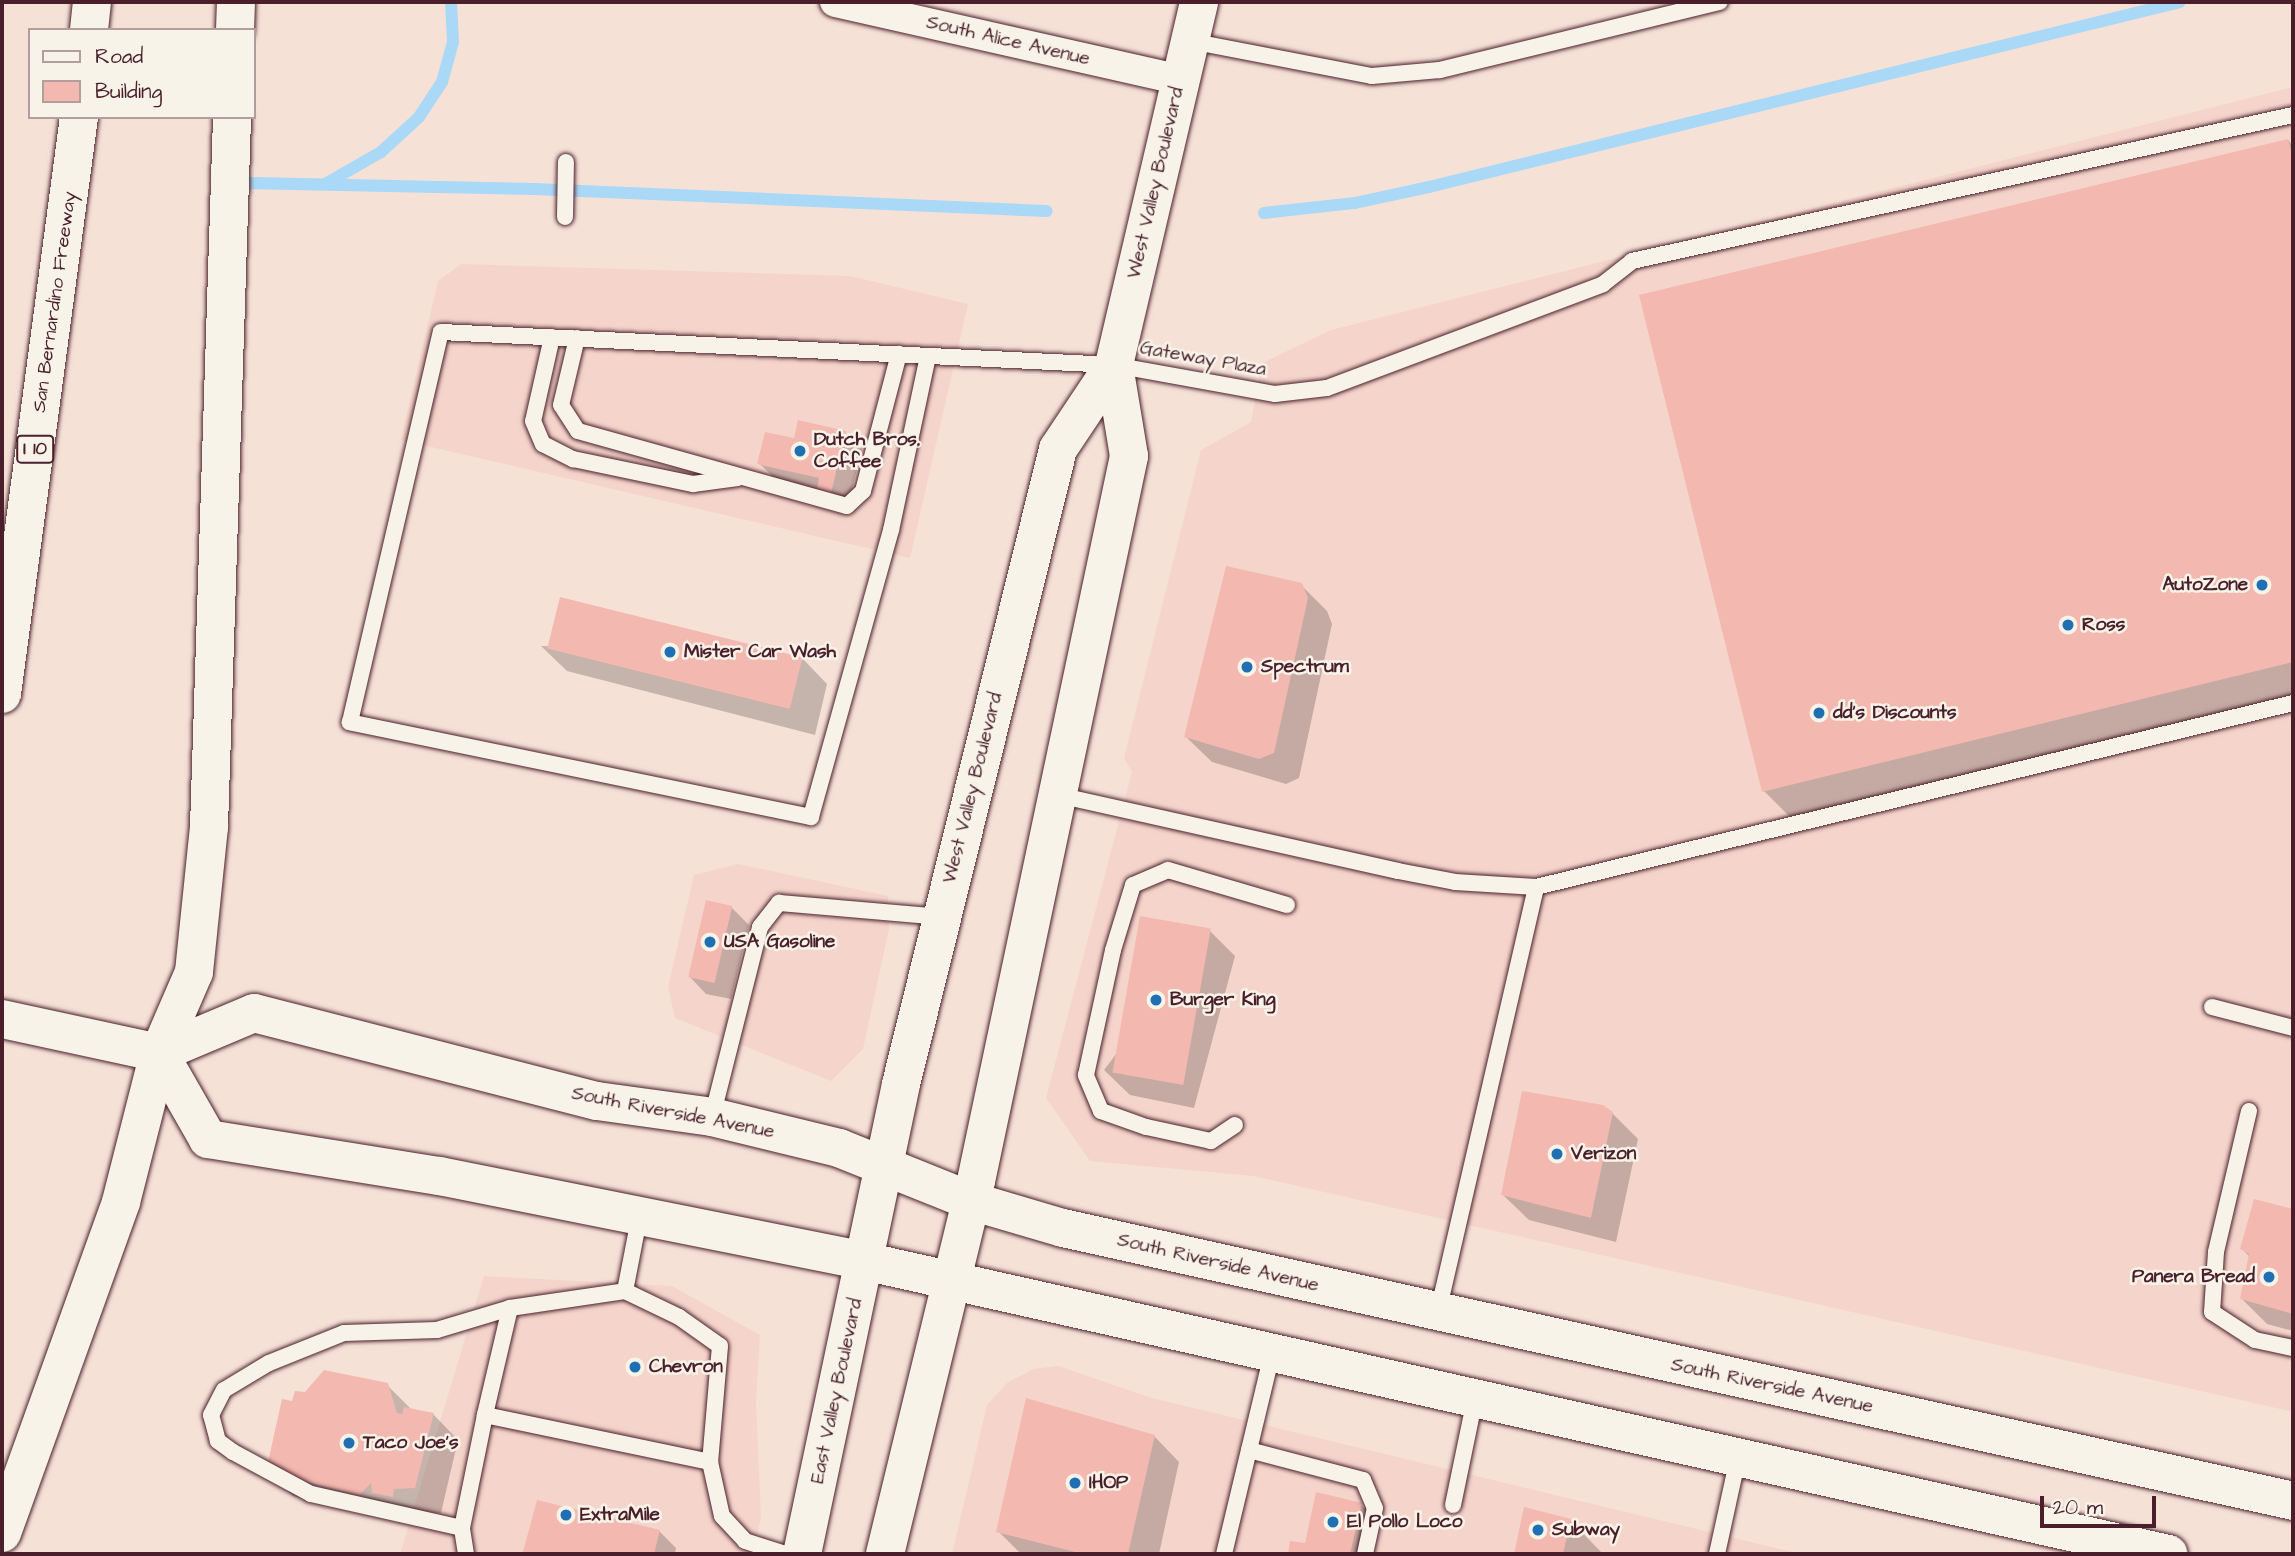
<!DOCTYPE html>
<style>
body{margin:0}
#map{position:relative;width:2295px;height:1556px;overflow:hidden;background:#f6e1d7;font-family:"Architects Daughter",sans-serif}
div>[style]{position:absolute}
[style*='--x']{left:calc(var(--x)*1px);top:calc(var(--y)*1px);width:calc(var(--w)*1px);rotate:calc(var(--a)*1deg)}
.built>*{inset:0;background:#f5d5cb}
.shadow>*{inset:0;background:#0003}
.stream>*{height:12px;margin:-6px;padding:0 6px;transform-origin:6px;border-radius:6px;background:#aad8f7}
.building>*{inset:0;background:#f3b8af;transform-origin:0 0}
.roads{filter:drop-shadow(0 0 2px #4a1f2b) drop-shadow(0 0 2px #4a1f2b)}
.lane>*{height:16px;margin:-8px;padding:0 8px;transform-origin:8px;border-radius:8px;background:#f7f3e8}
.street>*{height:30px;margin:-15px;padding:0 15px;transform-origin:15px;border-radius:15px;background:#f7f3e8}
.primary>*{height:38px;margin:-19px;padding:0 19px;transform-origin:19px;border-radius:19px;background:#f7f3e8}
.highway>*{height:38px;margin:-19px;padding:0 19px;transform-origin:19px;border-radius:19px;background:#f7f3e8}
.dots>*{width:19px;height:19px;translate:-50% -50%;box-sizing:border-box;border:4px solid #f7f3e8;border-radius:50%}
span{translate:-50% -50%;white-space:nowrap;text-align:center;line-height:1.15;-webkit-text-stroke:5px #f7f3e8;paint-order:stroke}
.shield-label span{padding:2px 5px;background:#f7f3e8;border:2px solid;border-radius:5px;-webkit-text-stroke-width:0}
.shield-label{font-size:18px;color:#4a1f2b;font-weight:700}
.street-label{font-size:19px;color:#4a1f2b}
.poi-label{font-size:19px;color:#4a1f2b;font-weight:700}
.left{translate:0 -50%;text-align:left}
.right{translate:-100% -50%;text-align:right}
.frame{position:absolute;inset:0;border:4px solid #4a1f2b;pointer-events:none}
.legend{position:absolute;left:28px;top:28px;width:228px;height:91px;box-sizing:border-box;background:#f7f3e8;border:2px solid #b29e9c;margin:0;padding:9px 12px;list-style:none;font-size:21px;color:#4a1f2b}
.legend li{display:flex;align-items:center;gap:14px;height:35px}
.legend b{width:35px;border:2px solid #b29e9c}
.scale{position:absolute;left:2040px;top:1496px;width:116px;height:32px;box-sizing:border-box;border:4px solid #4a1f2b;border-top:0;padding-left:9px;font-size:21px;line-height:24px;white-space:nowrap;color:#4a1f2b;-webkit-text-stroke:5px #f7f3e8;paint-order:stroke}
</style>
<div id="map">
<div class="built">
<div style="clip-path:polygon(2293px 87px,2293px 1412px,1253px 1176px,1090px 1161px,1046px 1098px,1132px 772px,1124px 758px,1201px 450px,1251px 422px,1262px 363px,1331px 330px)"></div>
<div style="clip-path:polygon(461px 264px,850px 276px,968px 304px,910px 558px,401px 440px,438px 281px)"></div>
<div style="clip-path:polygon(738px 864px,888px 896px,889px 929px,863px 1049px,831px 1081px,675px 1018px,668px 987px,694px 875px)"></div>
<div style="clip-path:polygon(484px 1276px,672px 1286px,760px 1335px,756px 1401px,761px 1518px,752px 1554px,400px 1554px)"></div>
<div style="clip-path:polygon(1058px 1366px,1152px 1398px,1801px 1554px,952px 1554px,987px 1405px,1007px 1383px,1033px 1369px)"></div>
</div>
<div class="shadow">
<div style="clip-path:polygon(2288px 140px,2293px 146px,2293px 703px,1797px 824px,1764px 791px)"></div>
<div style="clip-path:polygon(845px 432px,862px 449px,847px 509px,776px 480px,759px 463px,795px 441px)"></div>
<div style="clip-path:polygon(1301px 585px,1327px 611px,1332px 624px,1299px 778px,1286px 784px,1212px 762px,1186px 737px)"></div>
<div style="clip-path:polygon(541px 646px,802px 658px,827px 684px,815px 735px,567px 671px)"></div>
<div style="clip-path:polygon(707px 902px,732px 908px,749px 925px,731px 999px,706px 994px,689px 976px)"></div>
<div style="clip-path:polygon(1210px 931px,1235px 956px,1194px 1108px,1130px 1095px,1104px 1070px)"></div>
<div style="clip-path:polygon(1612px 1113px,1638px 1139px,1616px 1242px,1529px 1220px,1503px 1195px)"></div>
<div style="clip-path:polygon(2255px 1201px,2293px 1211px,2293px 1331px,2267px 1324px,2242px 1299px,2250px 1257px,2242px 1249px)"></div>
<div style="clip-path:polygon(387px 1385px,412px 1410px,433px 1414px,458px 1440px,441px 1513px,393px 1512px,385px 1519px,293px 1496px,267px 1471px,293px 1403px,306px 1393px)"></div>
<div style="clip-path:polygon(1154px 1436px,1179px 1462px,1159px 1554px,1021px 1554px,998px 1531px)"></div>
<div style="clip-path:polygon(1361px 1505px,1378px 1522px,1370px 1554px,1290px 1554px,1292px 1543px,1306px 1545px)"></div>
<div style="clip-path:polygon(1526px 1509px,1570px 1520px,1603px 1554px,1516px 1554px)"></div>
<div style="clip-path:polygon(659px 1531px,676px 1548px,675px 1554px,525px 1552px)"></div>
</div>
<div class="stream">
<div style="--x:248;--y:183;--w:287;--a:1.2"></div>
<div style="--x:535;--y:189;--w:512;--a:2.46"></div>
<div style="--x:327;--y:183;--w:62;--a:-29.9"></div>
<div style="--x:381;--y:152;--w:52;--a:-42.6"></div>
<div style="--x:419;--y:117;--w:42;--a:-56.7"></div>
<div style="--x:442;--y:82;--w:41;--a:-74.6"></div>
<div style="--x:453;--y:42;--w:40;--a:-92.9"></div>
<div style="--x:1264;--y:213;--w:92;--a:-6.3"></div>
<div style="--x:1355;--y:203;--w:76;--a:-12.2"></div>
<div style="--x:1429;--y:187;--w:773;--a:-13.84"></div>
</div>
<div class="building">
<div style="clip-path:polygon(2288px 139px,2293px 158px,2293px 662px,1762px 792px,1639px 295px)"></div>
<div style="clip-path:polygon(798px 420px,846px 431px,831px 493px,817px 489px,819px 478px,757px 464px,765px 432px,794px 438px)"></div>
<div style="clip-path:polygon(1226px 566px,1302px 583px,1308px 598px,1274px 753px,1259px 759px,1184px 737px)"></div>
<div style="left:560px;top:597px;width:250px;height:53px;rotate:14deg"></div>
<div style="left:706px;top:900px;width:27px;height:79px;rotate:13deg"></div>
<div style="left:1140px;top:916px;width:72px;height:159px;rotate:10deg"></div>
<div style="clip-path:polygon(1522px 1091px,1603px 1105px,1613px 1112px,1591px 1218px,1501px 1195px)"></div>
<div style="clip-path:polygon(2254px 1199px,2293px 1209px,2293px 1314px,2240px 1299px,2249px 1254px,2240px 1249px)"></div>
<div style="clip-path:polygon(324px 1370px,388px 1383px,397px 1413px,402px 1414px,404px 1407px,434px 1413px,415px 1488px,394px 1489px,393px 1497px,372px 1493px,371px 1483px,359px 1495px,266px 1471px,282px 1399px,292px 1401px,295px 1391px,305px 1392px)"></div>
<div style="clip-path:polygon(1026px 1398px,1155px 1435px,1128px 1554px,1083px 1554px,996px 1532px)"></div>
<div style="clip-path:polygon(1316px 1492px,1362px 1503px,1350px 1554px,1288px 1554px,1290px 1541px,1305px 1543px)"></div>
<div style="clip-path:polygon(537px 1500px,660px 1530px,654px 1554px,523px 1552px)"></div>
<div style="clip-path:polygon(1524px 1507px,1571px 1519px,1563px 1554px,1514px 1554px)"></div>
</div>
<div class="roads">
<div class="lane">
<div style="--x:1190;--y:41;--w:185;--a:10.9"></div>
<div style="--x:1372;--y:76;--w:68;--a:-5"></div>
<div style="--x:1440;--y:70;--w:288;--a:-13.7"></div>
<div style="--x:565;--y:217;--w:55;--a:-89"></div>
<div style="--x:552;--y:337;--w:86;--a:102.7"></div>
<div style="--x:533;--y:421;--w:25;--a:67"></div>
<div style="--x:543;--y:444;--w:34;--a:27"></div>
<div style="--x:573;--y:459;--w:123;--a:11.8"></div>
<div style="--x:693;--y:484;--w:45;--a:-7.6"></div>
<div style="--x:577;--y:338;--w:69;--a:103.4"></div>
<div style="--x:561;--y:405;--w:31;--a:57"></div>
<div style="--x:578;--y:431;--w:279;--a:15.6"></div>
<div style="--x:847;--y:506;--w:22;--a:-43"></div>
<div style="--x:863;--y:491;--w:142;--a:-75.3"></div>
<div style="--x:928;--y:356;--w:178;--a:102"></div>
<div style="--x:891;--y:530;--w:298;--a:105.6"></div>
<div style="--x:811;--y:817;--w:471;--a:-168.4"></div>
<div style="--x:350;--y:722;--w:400;--a:-76.9"></div>
<div style="--x:441;--y:332;--w:674;--a:2.81"></div>
<div style="--x:1114;--y:365;--w:164;--a:10.2"></div>
<div style="--x:1275;--y:394;--w:52;--a:-6.6"></div>
<div style="--x:1327;--y:388;--w:295;--a:-20.6"></div>
<div style="--x:1603;--y:284;--w:37;--a:-38"></div>
<div style="--x:1632;--y:261;--w:677;--a:-12.46"></div>
<div style="--x:1058;--y:795;--w:348;--a:12.6"></div>
<div style="--x:1398;--y:871;--w:58;--a:10.9"></div>
<div style="--x:1455;--y:882;--w:81;--a:3.5"></div>
<div style="--x:1536;--y:887;--w:779;--a:-13.66"></div>
<div style="--x:2212;--y:1007;--w:84;--a:14.5"></div>
<div style="--x:2249;--y:1111;--w:145;--a:103.2"></div>
<div style="--x:2216;--y:1252;--w:60;--a:93.8"></div>
<div style="--x:2212;--y:1312;--w:51;--a:33.1"></div>
<div style="--x:2255;--y:1340;--w:39;--a:12"></div>
<div style="--x:712;--y:1117;--w:196;--a:-75.8"></div>
<div style="--x:760;--y:927;--w:31;--a:-52"></div>
<div style="--x:779;--y:903;--w:164;--a:4.9"></div>
<div style="--x:1235;--y:1125;--w:29;--a:146"></div>
<div style="--x:1211;--y:1141;--w:66;--a:-167.8"></div>
<div style="--x:1146;--y:1127;--w:48;--a:-160.4"></div>
<div style="--x:1101;--y:1111;--w:39;--a:-113"></div>
<div style="--x:1086;--y:1075;--w:128;--a:-77.8"></div>
<div style="--x:1113;--y:950;--w:68;--a:-72.9"></div>
<div style="--x:1133;--y:885;--w:38;--a:-23"></div>
<div style="--x:1168;--y:870;--w:124;--a:16.4"></div>
<div style="--x:625;--y:1291;--w:78;--a:-79"></div>
<div style="--x:510;--y:1308;--w:110;--a:103.2"></div>
<div style="--x:485;--y:1415;--w:230;--a:11.8"></div>
<div style="--x:1438;--y:1312;--w:436;--a:-77"></div>
<div style="--x:1249;--y:1450;--w:118;--a:14.7"></div>
<div style="--x:1363;--y:1480;--w:30;--a:67"></div>
<div style="--x:1375;--y:1508;--w:47;--a:102.3"></div>
<div style="--x:1453;--y:1505;--w:108;--a:-78.3"></div>
<div style="--x:462;--y:1528;--w:115;--a:-78.5"></div>
<div style="--x:466;--y:1554;--w:26;--a:-99"></div>
<div style="--x:462;--y:1528;--w:155;--a:-167.3"></div>
<div style="--x:311;--y:1494;--w:89;--a:-151.7"></div>
<div style="--x:233;--y:1452;--w:19;--a:-144"></div>
<div style="--x:218;--y:1441;--w:27;--a:-105"></div>
<div style="--x:211;--y:1415;--w:28;--a:-63"></div>
<div style="--x:224;--y:1390;--w:52;--a:-31"></div>
<div style="--x:269;--y:1363;--w:81;--a:-21.8"></div>
<div style="--x:344;--y:1333;--w:93;--a:-1.8"></div>
<div style="--x:437;--y:1330;--w:76;--a:-16.8"></div>
<div style="--x:510;--y:1308;--w:116;--a:-8.4"></div>
<div style="--x:625;--y:1291;--w:60;--a:25.7"></div>
<div style="--x:679;--y:1317;--w:50;--a:35.3"></div>
<div style="--x:720;--y:1346;--w:116;--a:94.9"></div>
<div style="--x:710;--y:1462;--w:55;--a:77.5"></div>
<div style="--x:722;--y:1516;--w:34;--a:47"></div>
<div style="--x:745;--y:1541;--w:42;--a:18"></div>
<div style="--x:1224;--y:1554;--w:206;--a:-76.5"></div>
<div style="--x:1717;--y:1554;--w:98;--a:-77.7"></div>
</div>
<div class="street">
<div style="--x:835;--y:2;--w:354;--a:12.7"></div>
</div>
<div class="primary">
<div style="--x:2;--y:1019;--w:161;--a:12.2"></div>
<div style="--x:159;--y:1053;--w:103;--a:-22.8"></div>
<div style="--x:254;--y:1013;--w:354;--a:14.4"></div>
<div style="--x:597;--y:1101;--w:116;--a:7.9"></div>
<div style="--x:712;--y:1117;--w:131;--a:13.7"></div>
<div style="--x:839;--y:1148;--w:142;--a:21.9"></div>
<div style="--x:971;--y:1201;--w:96;--a:16.4"></div>
<div style="--x:1063;--y:1228;--w:1260;--a:12.51"></div>
<div style="--x:159;--y:1053;--w:99;--a:60.3"></div>
<div style="--x:208;--y:1139;--w:235;--a:9.1"></div>
<div style="--x:440;--y:1176;--w:432;--a:11.3"></div>
<div style="--x:864;--y:1261;--w:1337;--a:12.66"></div>
<div style="--x:802;--y:1554;--w:480;--a:-78.1"></div>
<div style="--x:901;--y:1084;--w:654;--a:-76.11"></div>
<div style="--x:1058;--y:449;--w:101;--a:-56.3"></div>
<div style="--x:1114;--y:365;--w:373;--a:-76.8"></div>
<div style="--x:885;--y:1554;--w:384;--a:-76.3"></div>
<div style="--x:976;--y:1181;--w:741;--a:-78.08"></div>
<div style="--x:1129;--y:456;--w:92;--a:-99.4"></div>
</div>
<div class="highway">
<div style="--x:89;--y:30;--w:28;--a:-84"></div>
<div style="--x:235;--y:30;--w:28;--a:-88"></div>
<div style="--x:2;--y:694;--w:582;--a:-82.4"></div>
<div style="--x:2;--y:1533;--w:352;--a:-70.2"></div>
<div style="--x:121;--y:1202;--w:154;--a:-75.7"></div>
<div style="--x:159;--y:1053;--w:88;--a:-66.6"></div>
<div style="--x:194;--y:972;--w:146;--a:-84.1"></div>
<div style="--x:209;--y:827;--w:710;--a:-88.14"></div>
</div>
</div>
<div class="dots">
<div style="left:800px;top:451px;background:#1f6fb2"></div>
<div style="left:2262px;top:585px;background:#1f6fb2"></div>
<div style="left:2068px;top:625px;background:#1f6fb2"></div>
<div style="left:670px;top:652px;background:#1f6fb2"></div>
<div style="left:1247px;top:667px;background:#1f6fb2"></div>
<div style="left:1819px;top:713px;background:#1f6fb2"></div>
<div style="left:710px;top:942px;background:#1f6fb2"></div>
<div style="left:1156px;top:1000px;background:#1f6fb2"></div>
<div style="left:1557px;top:1154px;background:#1f6fb2"></div>
<div style="left:2269px;top:1277px;background:#1f6fb2"></div>
<div style="left:635px;top:1367px;background:#1f6fb2"></div>
<div style="left:349px;top:1443px;background:#1f6fb2"></div>
<div style="left:1075px;top:1483px;background:#1f6fb2"></div>
<div style="left:566px;top:1515px;background:#1f6fb2"></div>
<div style="left:1333px;top:1522px;background:#1f6fb2"></div>
<div style="left:1538px;top:1530px;background:#1f6fb2"></div>
</div>
<div class="shield-label">
<span style="left:35px;top:449px">I 10</span>
</div>
<div class="street-label">
<span style="left:1008px;top:41px;rotate:13deg">South Alice Avenue</span>
<span style="left:1156px;top:183px;rotate:-77deg">West Valley Boulevard</span>
<span style="left:55px;top:302px;rotate:-82deg">San Bernardino Freeway</span>
<span style="left:1203px;top:359px;rotate:10deg">Gateway Plaza</span>
<span style="left:973px;top:788px;rotate:-76deg">West Valley Boulevard</span>
<span style="left:673px;top:1113px;rotate:11deg">South Riverside Avenue</span>
<span style="left:1218px;top:1263px;rotate:13deg">South Riverside Avenue</span>
<span style="left:1772px;top:1386px;rotate:12deg">South Riverside Avenue</span>
<span style="left:837px;top:1391px;rotate:-78deg">East Valley Boulevard</span>
</div>
<div class="poi-label">
<span class="left" style="left:814px;top:451px">Dutch Bros.<br>Coffee</span>
<span class="right" style="left:2248px;top:585px">AutoZone</span>
<span class="left" style="left:2082px;top:625px">Ross</span>
<span class="left" style="left:684px;top:652px">Mister Car Wash</span>
<span class="left" style="left:1261px;top:667px">Spectrum</span>
<span class="left" style="left:1833px;top:713px">dd's Discounts</span>
<span class="left" style="left:724px;top:942px">USA Gasoline</span>
<span class="left" style="left:1170px;top:1000px">Burger King</span>
<span class="left" style="left:1571px;top:1154px">Verizon</span>
<span class="right" style="left:2255px;top:1277px">Panera Bread</span>
<span class="left" style="left:649px;top:1367px">Chevron</span>
<span class="left" style="left:363px;top:1443px">Taco Joe's</span>
<span class="left" style="left:1089px;top:1483px">IHOP</span>
<span class="left" style="left:580px;top:1515px">ExtraMile</span>
<span class="left" style="left:1347px;top:1522px">El Pollo Loco</span>
<span class="left" style="left:1552px;top:1530px">Subway</span>
</div>
<div class="frame"></div>
<ul class="legend">
<li><b style="height:9px;background:#f7f3e8"></b>Road</li>
<li><b style="height:19px;background:#f3b8af"></b>Building</li>
</ul>
<div class="scale">20 m</div>
</div>
